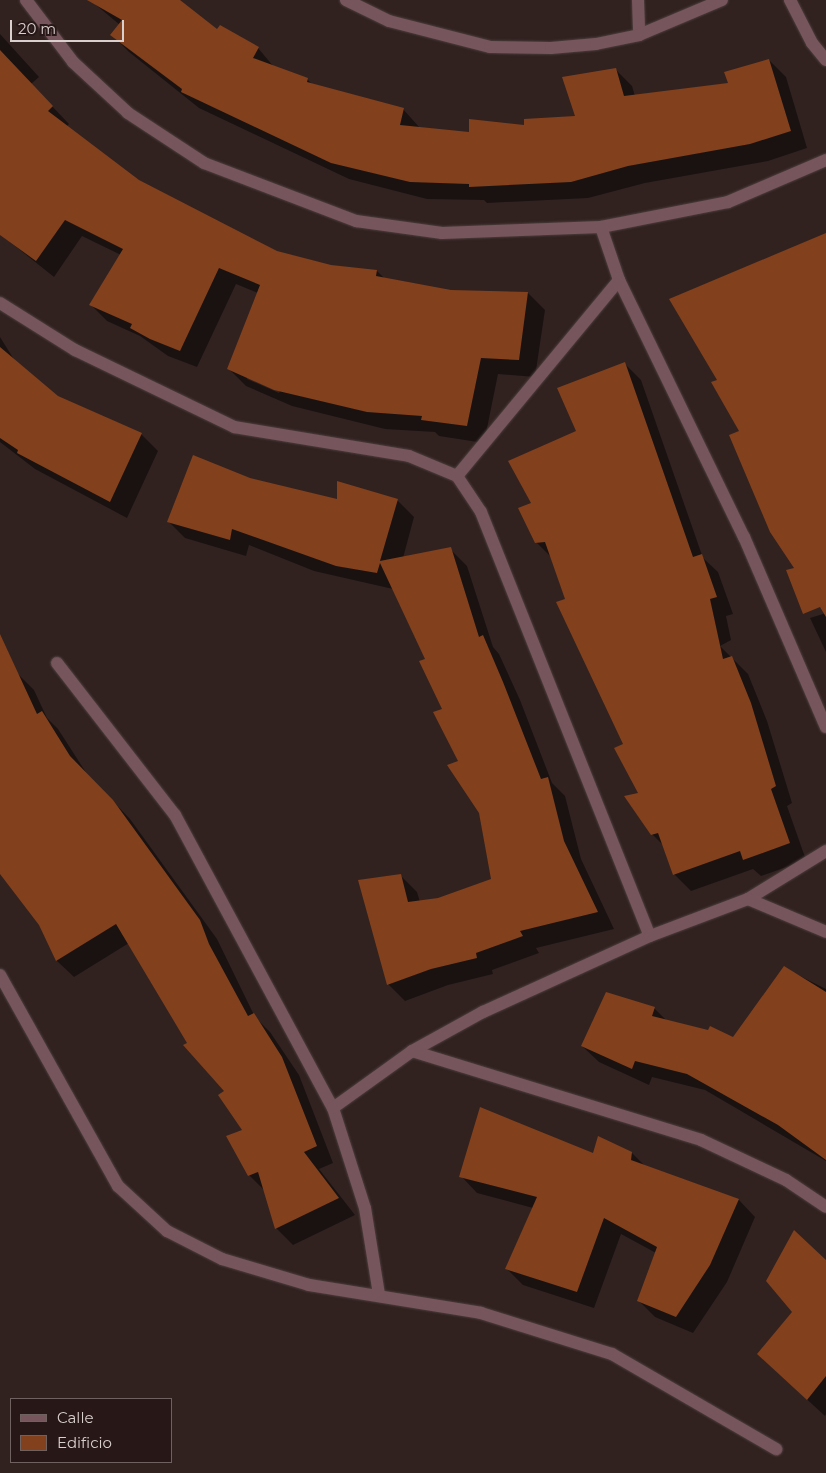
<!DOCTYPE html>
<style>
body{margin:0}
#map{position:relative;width:826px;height:1473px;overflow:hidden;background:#312220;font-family:Montserrat,sans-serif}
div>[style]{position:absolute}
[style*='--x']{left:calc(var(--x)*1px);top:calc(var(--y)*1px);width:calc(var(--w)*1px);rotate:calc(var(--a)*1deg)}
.shadow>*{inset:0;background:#0007}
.building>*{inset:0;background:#82401c}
.roads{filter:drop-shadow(0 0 1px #4c3e3c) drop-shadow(0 0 1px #4c3e3c)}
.lane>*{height:12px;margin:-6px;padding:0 6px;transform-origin:6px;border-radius:6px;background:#77555c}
.street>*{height:12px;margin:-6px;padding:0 6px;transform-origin:6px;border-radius:6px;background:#77555c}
span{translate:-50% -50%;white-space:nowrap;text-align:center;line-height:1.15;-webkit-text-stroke:4.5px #271817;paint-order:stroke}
.legend{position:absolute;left:10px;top:1398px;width:162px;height:65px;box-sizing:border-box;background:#271817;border:1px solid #6e6160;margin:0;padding:6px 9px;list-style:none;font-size:15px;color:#d9cfcd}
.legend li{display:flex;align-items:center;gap:10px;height:25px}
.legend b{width:25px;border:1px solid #6e6160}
.scale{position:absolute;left:10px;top:20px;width:114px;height:22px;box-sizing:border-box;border:2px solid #d9cfcd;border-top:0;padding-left:6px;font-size:15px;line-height:18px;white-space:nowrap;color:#d9cfcd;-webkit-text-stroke:4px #271817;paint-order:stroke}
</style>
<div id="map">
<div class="shadow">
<div style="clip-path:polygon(90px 0,178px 0,218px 31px,258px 48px,274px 67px,307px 79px,313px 85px,403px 109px,420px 128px,471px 134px,577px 118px,615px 69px,632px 86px,635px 96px,730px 84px,769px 60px,786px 77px,807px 148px,768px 161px,645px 183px,588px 198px,487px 203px,484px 200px,427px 199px,349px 179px,199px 108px,129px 52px,112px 35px,120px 25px)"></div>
<div style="clip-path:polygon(evenodd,0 34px,39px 77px,31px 84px,69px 124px,66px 127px,139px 182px,276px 252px,330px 266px,377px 271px,385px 279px,451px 291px,528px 293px,545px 310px,535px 377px,498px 374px,484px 443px,439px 436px,435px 432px,385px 429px,292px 406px,246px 386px,229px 369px,258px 293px,236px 284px,197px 367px,168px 356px,140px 336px,107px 321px,90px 304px,121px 255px,82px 236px,54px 277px,0 234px,0 34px,247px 376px,280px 391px,279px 393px,247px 379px,247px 376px)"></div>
<div style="clip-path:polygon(0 337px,15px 361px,57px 397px,141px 434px,158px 451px,127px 518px,35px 469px,0 442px)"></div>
<div style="clip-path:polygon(624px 363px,641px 380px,703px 558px,718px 572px,733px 614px,726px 616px,731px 640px,720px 646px,748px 674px,767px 721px,792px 803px,787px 806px,806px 860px,761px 876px,753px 869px,691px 891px,674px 874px,664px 846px,652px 834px,625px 745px,552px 558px,536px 542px,533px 503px)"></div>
<div style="clip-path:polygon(250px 480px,338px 501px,397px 500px,414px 517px,403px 558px,450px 549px,467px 566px,493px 647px,499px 654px,520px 700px,552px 783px,565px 796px,581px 859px,614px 929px,536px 948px,539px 953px,492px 970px,493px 974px,448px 985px,405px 1001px,388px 984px,400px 875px,417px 892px,420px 902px,438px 900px,492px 880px,480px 812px,427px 660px,393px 589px,314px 571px,249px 545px,246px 556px,185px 538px,168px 521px)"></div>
<div style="clip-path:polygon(826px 613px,826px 652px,810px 618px)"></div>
<div style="clip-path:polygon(0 669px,17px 673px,34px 690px,47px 718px,58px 729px,87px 774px,130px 819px,217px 939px,255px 1017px,270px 1032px,299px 1075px,333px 1163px,319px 1169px,355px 1215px,293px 1245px,276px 1228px,265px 1191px,249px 1175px,244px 1130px,226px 1091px,129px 943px,74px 977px,57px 961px,40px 924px,0 868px)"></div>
<div style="clip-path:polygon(784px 968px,826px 989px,826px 1161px,705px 1090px,652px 1077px,649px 1085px,599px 1062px,582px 1046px,654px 1008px,667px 1021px,733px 1039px)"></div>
<div style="clip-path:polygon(632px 1153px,645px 1166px,739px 1200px,755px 1217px,727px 1282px,693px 1333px,655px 1317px,638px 1300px,656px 1253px,621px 1234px,594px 1308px,523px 1285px,506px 1268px,533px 1208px,477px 1193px,461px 1176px,594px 1154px)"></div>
<div style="clip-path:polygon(826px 1262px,826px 1414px,825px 1416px,776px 1371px,794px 1312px)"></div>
</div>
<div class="building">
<div style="clip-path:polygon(87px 0,180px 0,217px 29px,220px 25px,259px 47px,253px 58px,308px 78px,307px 82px,404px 108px,400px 125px,469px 132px,469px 119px,524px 125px,524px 119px,575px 116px,562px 77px,616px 68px,624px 96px,728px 83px,724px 72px,769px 59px,791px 131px,750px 144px,628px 166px,571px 182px,469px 187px,469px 184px,410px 182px,331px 163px,181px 92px,182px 89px,110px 35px,122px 20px)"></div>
<div style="clip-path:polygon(0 50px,53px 106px,48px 111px,139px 180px,277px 251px,331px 265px,377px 270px,376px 276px,451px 290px,528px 292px,519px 360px,481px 358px,467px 426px,421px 420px,422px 416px,367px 412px,274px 390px,227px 369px,260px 285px,219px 268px,180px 351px,150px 339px,130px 328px,132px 324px,89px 305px,123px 249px,65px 220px,36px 261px,0 235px)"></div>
<div style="clip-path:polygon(826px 233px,826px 617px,820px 607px,803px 614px,786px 570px,794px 568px,770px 532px,729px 435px,739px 431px,711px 382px,717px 380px,669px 299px)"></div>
<div style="clip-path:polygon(0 347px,58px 396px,142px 433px,110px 502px,17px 453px,18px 450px,0 438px)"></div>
<div style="clip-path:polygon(625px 362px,693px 557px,702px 554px,717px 597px,710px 599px,723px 659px,732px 656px,751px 703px,776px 786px,771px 789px,790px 843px,743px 860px,740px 851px,673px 875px,658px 833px,651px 835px,624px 796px,638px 793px,614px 748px,623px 744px,556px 602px,565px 599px,545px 542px,535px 543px,518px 508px,531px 503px,508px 461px,576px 431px,557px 388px)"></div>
<div style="clip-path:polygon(193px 455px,250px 478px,337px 499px,337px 481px,398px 499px,380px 561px,451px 547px,479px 637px,483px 635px,503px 682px,541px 779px,548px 777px,564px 841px,598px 912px,520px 931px,523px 936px,476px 953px,477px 958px,431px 969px,387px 985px,358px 880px,401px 874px,408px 902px,438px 898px,491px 879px,479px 813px,447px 765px,458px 761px,433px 712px,442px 709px,419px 661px,425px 659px,380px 563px,377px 573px,336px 566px,232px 529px,230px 540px,167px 522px)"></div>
<div style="clip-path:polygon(0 634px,37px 714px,42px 711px,70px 756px,113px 800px,200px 920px,209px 944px,248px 1016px,254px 1013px,282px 1057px,317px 1146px,304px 1152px,339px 1198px,275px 1229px,258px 1172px,248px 1176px,226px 1136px,242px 1130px,218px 1095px,224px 1091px,183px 1045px,187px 1043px,116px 924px,56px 961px,39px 925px,0 874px)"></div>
<div style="clip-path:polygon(784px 966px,826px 992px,826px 1160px,778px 1125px,687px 1074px,635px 1061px,632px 1069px,581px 1046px,606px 992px,655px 1007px,652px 1016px,708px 1030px,710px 1026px,733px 1037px)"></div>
<div style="clip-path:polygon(480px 1107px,593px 1153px,598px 1136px,632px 1152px,631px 1160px,739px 1199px,710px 1265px,676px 1317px,637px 1301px,657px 1247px,604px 1218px,577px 1292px,505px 1269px,537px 1197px,459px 1177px)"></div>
<div style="clip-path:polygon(794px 1230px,826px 1260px,826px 1376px,807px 1400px,757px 1354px,792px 1312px,766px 1281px)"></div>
</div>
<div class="roads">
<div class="lane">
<div style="--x:638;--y:0;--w:35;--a:88"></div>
</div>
<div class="street">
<div style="--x:26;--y:0;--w:78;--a:52.8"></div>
<div style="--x:73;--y:62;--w:75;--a:42.8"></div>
<div style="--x:128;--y:113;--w:91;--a:33.3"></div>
<div style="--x:204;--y:163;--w:163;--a:20.9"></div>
<div style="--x:356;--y:221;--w:87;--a:7.9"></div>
<div style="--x:442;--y:233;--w:159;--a:-2.2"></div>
<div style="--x:601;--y:227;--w:129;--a:-11.1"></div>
<div style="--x:728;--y:202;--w:107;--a:-23.2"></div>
<div style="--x:346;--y:0;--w:48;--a:26"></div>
<div style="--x:389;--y:21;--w:104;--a:14.4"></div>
<div style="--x:490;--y:47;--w:61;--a:0.9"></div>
<div style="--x:551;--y:48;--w:45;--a:-5.1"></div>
<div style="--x:596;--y:44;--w:44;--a:-11.8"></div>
<div style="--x:639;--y:35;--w:90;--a:-22.9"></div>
<div style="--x:790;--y:0;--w:48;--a:62.9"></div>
<div style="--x:812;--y:43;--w:22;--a:51"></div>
<div style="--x:601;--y:227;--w:56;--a:71.2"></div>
<div style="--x:619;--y:280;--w:286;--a:64.1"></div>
<div style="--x:744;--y:537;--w:207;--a:66.7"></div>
<div style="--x:0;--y:303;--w:89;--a:32.1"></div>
<div style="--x:75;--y:350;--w:177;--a:25.8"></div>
<div style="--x:234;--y:427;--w:177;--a:9.4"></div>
<div style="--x:409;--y:456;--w:52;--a:22.6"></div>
<div style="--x:457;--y:476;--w:43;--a:56.3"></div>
<div style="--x:481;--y:512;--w:456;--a:68.3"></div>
<div style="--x:457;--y:476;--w:254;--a:-50.4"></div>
<div style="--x:57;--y:663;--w:192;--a:52.2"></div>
<div style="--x:175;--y:815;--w:333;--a:61.7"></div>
<div style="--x:333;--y:1108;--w:105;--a:72.3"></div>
<div style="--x:365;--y:1208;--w:87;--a:80.8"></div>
<div style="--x:748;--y:899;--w:92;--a:-31.6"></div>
<div style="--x:0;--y:975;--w:242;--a:60.8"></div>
<div style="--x:118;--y:1186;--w:67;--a:42.6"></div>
<div style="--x:167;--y:1231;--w:62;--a:27"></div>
<div style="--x:222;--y:1259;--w:91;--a:16.6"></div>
<div style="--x:309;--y:1285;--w:174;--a:9.2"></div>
<div style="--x:481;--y:1313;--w:137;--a:17.4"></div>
<div style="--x:612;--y:1354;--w:190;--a:30.1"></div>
<div style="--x:412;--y:1051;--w:302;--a:17.1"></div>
<div style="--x:701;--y:1140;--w:94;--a:25.2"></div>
<div style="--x:786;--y:1180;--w:48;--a:34"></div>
<div style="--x:333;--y:1108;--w:97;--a:-35.8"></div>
<div style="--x:412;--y:1051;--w:81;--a:-28.8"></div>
<div style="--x:483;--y:1012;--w:183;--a:-24.5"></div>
<div style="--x:650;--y:936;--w:105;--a:-20.7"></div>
<div style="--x:748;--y:899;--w:85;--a:22.9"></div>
</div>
</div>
<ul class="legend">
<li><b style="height:6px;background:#77555c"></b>Calle</li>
<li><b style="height:14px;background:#82401c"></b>Edificio</li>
</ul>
<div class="scale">20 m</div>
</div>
